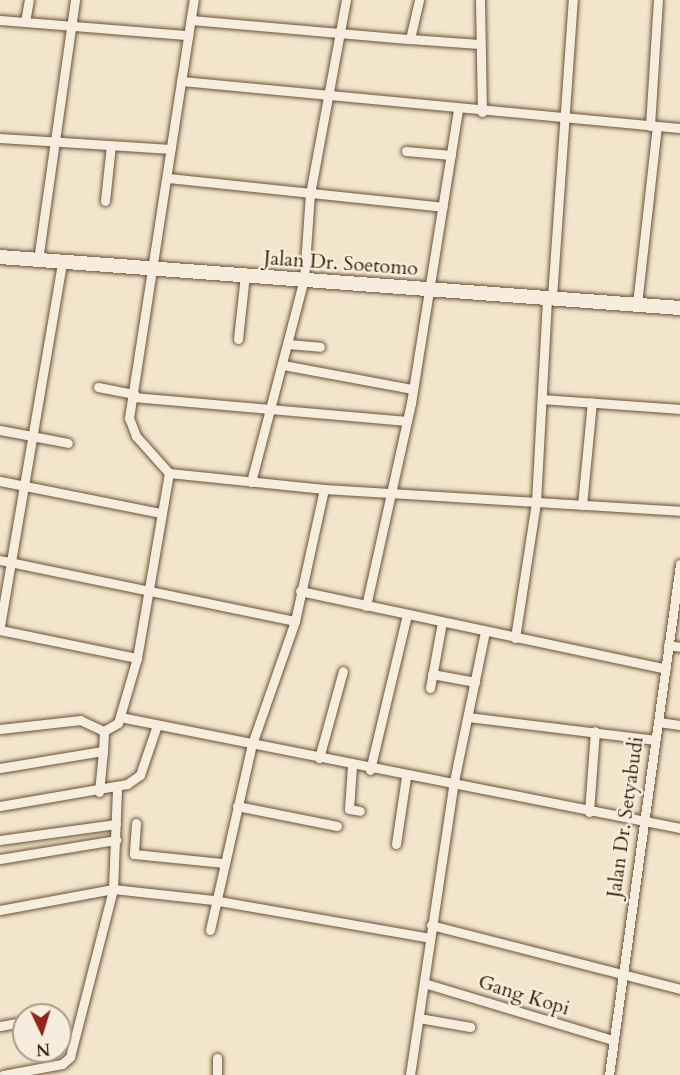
<!DOCTYPE html>
<style>
body{margin:0}
#map{position:relative;width:680px;height:1075px;overflow:hidden;background:#f3e4cc;font-family:Cardo,serif}
div>[style]{position:absolute}
[style*='--x']{left:calc(var(--x)*1px);top:calc(var(--y)*1px);width:calc(var(--w)*1px);rotate:calc(var(--a)*1deg)}
.roads{filter:drop-shadow(0 0 2px #685236) drop-shadow(0 0 2px #685236)}
.street>*{height:9px;margin:-4.5px;padding:0 4.5px;transform-origin:4.5px;border-radius:4.5px;background:#f7edde}
.secondary>*{height:14px;margin:-7px;padding:0 7px;transform-origin:7px;border-radius:7px;background:#f7edde}
span{translate:-50% -50%;white-space:nowrap;text-align:center;line-height:1.15;-webkit-text-stroke:5px #f7edde;paint-order:stroke}
.street-label{font-size:20px;color:#392204}
.north{position:absolute;left:12px;top:1003px;width:60px;height:60px;box-sizing:border-box;background:#f7edde;border:2px solid #ab9c87;border-radius:50%;rotate:176deg;font-size:16px;font-weight:700;line-height:24px;text-align:center;color:#392204}
.north::after{content:'';display:block;margin:auto;width:21px;height:27px;background:#8f2418;clip-path:polygon(50% 0,100% 100%,50% 72%,0 100%)}
</style>
<div id="map">
<div class="roads">
<div class="street">
<div style="--x:480;--y:0;--w:112;--a:89"></div>
<div style="--x:0;--y:20;--w:189;--a:4.6"></div>
<div style="--x:191;--y:20;--w:220;--a:5"></div>
<div style="--x:410;--y:39;--w:40;--a:-77"></div>
<div style="--x:25;--y:22;--w:22;--a:-80"></div>
<div style="--x:410;--y:39;--w:69;--a:4.1"></div>
<div style="--x:181;--y:81;--w:501;--a:5.38"></div>
<div style="--x:650;--y:126;--w:126;--a:-86.4"></div>
<div style="--x:0;--y:138;--w:171;--a:3.7"></div>
<div style="--x:406;--y:151;--w:45;--a:5.1"></div>
<div style="--x:168;--y:178;--w:276;--a:6"></div>
<div style="--x:105;--y:201;--w:56;--a:-83.9"></div>
<div style="--x:38;--y:260;--w:263;--a:-81.9"></div>
<div style="--x:552;--y:297;--w:298;--a:-86"></div>
<div style="--x:637;--y:304;--w:178;--a:-83.6"></div>
<div style="--x:238;--y:339;--w:64;--a:-83.8"></div>
<div style="--x:288;--y:344;--w:32;--a:5"></div>
<div style="--x:283;--y:365;--w:132;--a:10.5"></div>
<div style="--x:98;--y:387;--w:37;--a:11"></div>
<div style="--x:133;--y:397;--w:275;--a:5"></div>
<div style="--x:542;--y:399;--w:138;--a:4.1"></div>
<div style="--x:0;--y:430;--w:69;--a:10.8"></div>
<div style="--x:169;--y:473;--w:50;--a:-131.7"></div>
<div style="--x:136;--y:436;--w:19;--a:-111"></div>
<div style="--x:129;--y:418;--w:423;--a:-81.2"></div>
<div style="--x:0;--y:481;--w:163;--a:11.3"></div>
<div style="--x:251;--y:482;--w:210;--a:-75.4"></div>
<div style="--x:304;--y:279;--w:85;--a:-86"></div>
<div style="--x:310;--y:194;--w:197;--a:-79.5"></div>
<div style="--x:582;--y:505;--w:103;--a:-84.5"></div>
<div style="--x:0;--y:560;--w:301;--a:11.7"></div>
<div style="--x:300;--y:591;--w:374;--a:12"></div>
<div style="--x:366;--y:606;--w:208;--a:-77.5"></div>
<div style="--x:411;--y:403;--w:297;--a:-80.9"></div>
<div style="--x:0;--y:626;--w:368;--a:-80.3"></div>
<div style="--x:0;--y:630;--w:140;--a:11.6"></div>
<div style="--x:515;--y:638;--w:138;--a:-81.2"></div>
<div style="--x:536;--y:502;--w:205;--a:-86.9"></div>
<div style="--x:668;--y:645;--w:12;--a:9"></div>
<div style="--x:432;--y:674;--w:44;--a:10.5"></div>
<div style="--x:430;--y:688;--w:67;--a:-79.7"></div>
<div style="--x:120;--y:717;--w:571;--a:11.21"></div>
<div style="--x:468;--y:717;--w:187;--a:7"></div>
<div style="--x:658;--y:722;--w:22;--a:8"></div>
<div style="--x:0;--y:729;--w:81;--a:-6.4"></div>
<div style="--x:80;--y:720;--w:26;--a:25"></div>
<div style="--x:319;--y:758;--w:90;--a:-74.6"></div>
<div style="--x:352;--y:766;--w:43;--a:94"></div>
<div style="--x:349;--y:809;--w:11;--a:10"></div>
<div style="--x:0;--y:768;--w:104;--a:-9.4"></div>
<div style="--x:103;--y:751;--w:20;--a:-87"></div>
<div style="--x:104;--y:731;--w:16;--a:-30"></div>
<div style="--x:118;--y:723;--w:68;--a:-73.7"></div>
<div style="--x:137;--y:658;--w:188;--a:-80.2"></div>
<div style="--x:169;--y:473;--w:156;--a:5.9"></div>
<div style="--x:324;--y:489;--w:357;--a:3.5"></div>
<div style="--x:370;--y:770;--w:159;--a:-76.6"></div>
<div style="--x:99;--y:792;--w:41;--a:-84.4"></div>
<div style="--x:0;--y:806;--w:129;--a:-9.8"></div>
<div style="--x:127;--y:784;--w:16;--a:-35"></div>
<div style="--x:140;--y:775;--w:50;--a:-71.2"></div>
<div style="--x:237;--y:806;--w:102;--a:11.3"></div>
<div style="--x:589;--y:812;--w:81;--a:-85.8"></div>
<div style="--x:136;--y:823;--w:31;--a:94"></div>
<div style="--x:134;--y:854;--w:88;--a:5.8"></div>
<div style="--x:0;--y:840;--w:117;--a:-7.9"></div>
<div style="--x:396;--y:844;--w:68;--a:-81.5"></div>
<div style="--x:0;--y:859;--w:118;--a:-9.3"></div>
<div style="--x:0;--y:910;--w:115;--a:-10.5"></div>
<div style="--x:113;--y:889;--w:101;--a:6.3"></div>
<div style="--x:213;--y:900;--w:220;--a:9.9"></div>
<div style="--x:431;--y:925;--w:257;--a:14.4"></div>
<div style="--x:210;--y:930;--w:191;--a:-77.3"></div>
<div style="--x:252;--y:744;--w:130;--a:-70.7"></div>
<div style="--x:295;--y:621;--w:135;--a:-77.6"></div>
<div style="--x:424;--y:983;--w:197;--a:16.8"></div>
<div style="--x:419;--y:1018;--w:52;--a:10"></div>
<div style="--x:0;--y:1026;--w:22;--a:-10"></div>
<div style="--x:217;--y:1058;--w:17;--a:90"></div>
<div style="--x:3;--y:1075;--w:60;--a:-10.6"></div>
<div style="--x:62;--y:1064;--w:11;--a:-41"></div>
<div style="--x:70;--y:1057;--w:173;--a:-75.6"></div>
<div style="--x:113;--y:889;--w:100;--a:-87.7"></div>
<div style="--x:410;--y:1075;--w:292;--a:-81.5"></div>
<div style="--x:453;--y:786;--w:158;--a:-78.3"></div>
<div style="--x:609;--y:1075;--w:516;--a:-82.09"></div>
</div>
<div class="secondary">
<div style="--x:0;--y:257;--w:682;--a:4.29"></div>
</div>
</div>
<div class="street-label">
<span style="left:341px;top:263px;rotate:4deg">Jalan Dr. Soetomo</span>
<span style="left:625px;top:817px;rotate:-82deg">Jalan Dr. Setyabudi</span>
<span style="left:524px;top:995px;rotate:17deg">Gang Kopi</span>
</div>
<div class="north">N</div>
</div>
